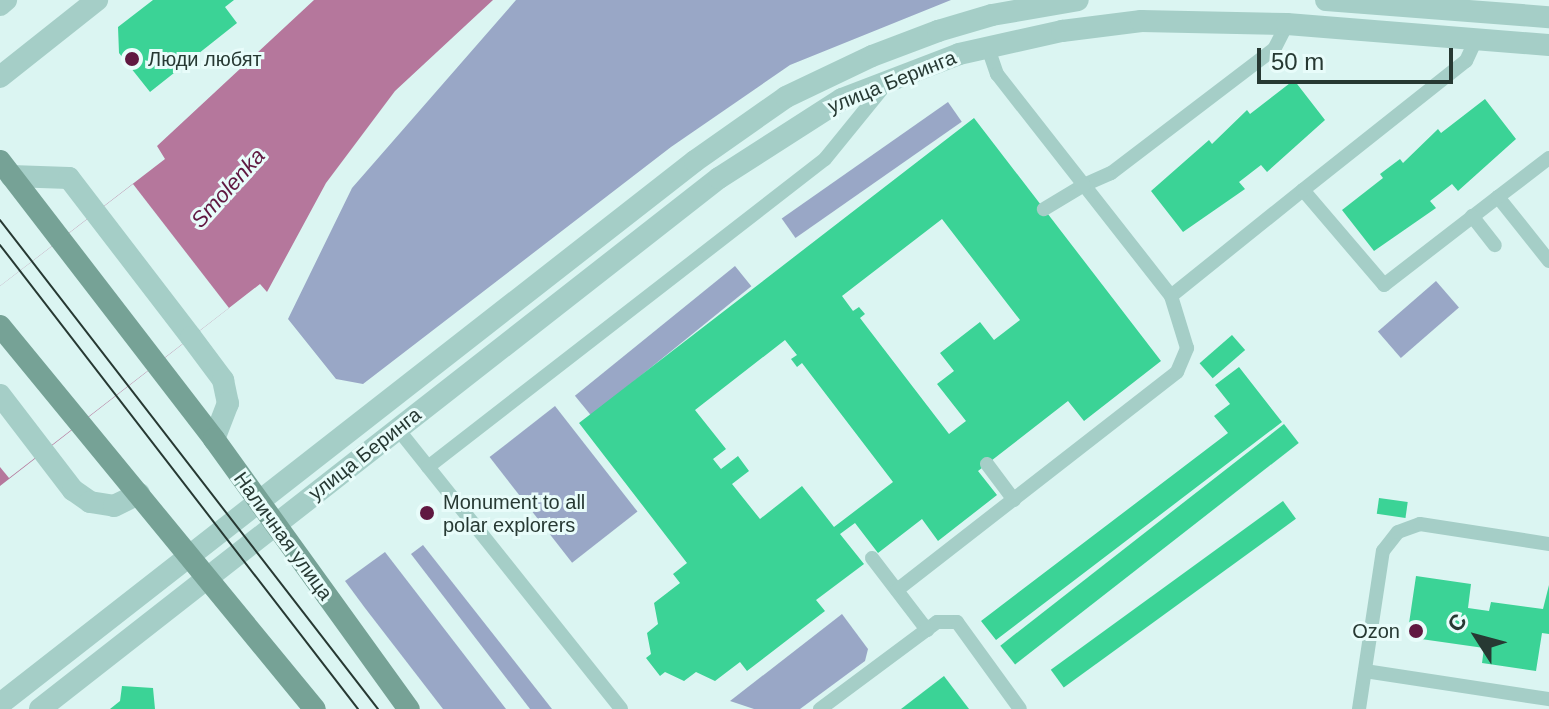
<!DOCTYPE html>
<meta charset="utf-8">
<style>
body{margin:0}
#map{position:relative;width:1549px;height:709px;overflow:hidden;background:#dbf5f2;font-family:Arial,sans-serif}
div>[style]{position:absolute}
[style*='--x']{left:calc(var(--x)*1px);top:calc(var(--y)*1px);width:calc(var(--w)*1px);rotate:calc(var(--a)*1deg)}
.green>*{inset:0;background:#99a7c6;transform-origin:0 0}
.water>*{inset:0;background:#b5779c}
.pier>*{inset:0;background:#dbf5f2}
.building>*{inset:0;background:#3bd396;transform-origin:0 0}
.service>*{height:14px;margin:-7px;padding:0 7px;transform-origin:7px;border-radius:7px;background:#a5cec7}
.minor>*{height:22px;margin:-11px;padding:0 11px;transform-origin:11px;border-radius:11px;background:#a5cec7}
.tertiary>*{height:22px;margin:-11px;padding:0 11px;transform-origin:11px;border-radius:11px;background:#a5cec7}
.secondary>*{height:22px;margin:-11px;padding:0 11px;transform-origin:11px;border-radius:11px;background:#76a296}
.tram>*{height:2px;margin:-1px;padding:0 1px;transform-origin:1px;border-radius:1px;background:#273933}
.dots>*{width:22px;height:22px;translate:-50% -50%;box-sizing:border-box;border:4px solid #e8fcfa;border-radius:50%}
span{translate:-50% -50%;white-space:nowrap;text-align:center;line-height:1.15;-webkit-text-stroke:6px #e8fcfa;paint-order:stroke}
.poi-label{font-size:20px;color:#273933}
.left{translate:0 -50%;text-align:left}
.right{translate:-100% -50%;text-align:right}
.street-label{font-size:20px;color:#273933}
.water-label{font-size:22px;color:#601841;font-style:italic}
.north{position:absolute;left:1437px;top:597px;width:80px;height:80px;-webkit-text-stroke:6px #e8fcfa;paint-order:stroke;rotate:306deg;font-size:22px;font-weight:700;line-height:32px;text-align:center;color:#273933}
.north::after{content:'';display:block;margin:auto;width:28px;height:36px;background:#273933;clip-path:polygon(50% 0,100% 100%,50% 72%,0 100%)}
.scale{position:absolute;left:1257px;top:48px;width:196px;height:36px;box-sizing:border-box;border:4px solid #273933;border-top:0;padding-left:10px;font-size:24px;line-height:28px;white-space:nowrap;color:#273933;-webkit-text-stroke:6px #e8fcfa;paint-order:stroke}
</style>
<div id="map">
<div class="green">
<div style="clip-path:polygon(516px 0,951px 0,790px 65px,671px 147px,363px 384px,336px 379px,288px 319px,352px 188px)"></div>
<div style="left:948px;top:102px;width:24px;height:203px;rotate:55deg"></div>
<div style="left:735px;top:266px;width:26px;height:206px;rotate:51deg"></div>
<div style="left:1436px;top:281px;width:35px;height:77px;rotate:49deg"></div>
<div style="left:555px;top:406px;width:134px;height:83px;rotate:52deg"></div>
<div style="clip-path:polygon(423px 545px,552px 709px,530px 709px,411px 554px)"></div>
<div style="clip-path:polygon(385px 552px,506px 709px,443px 709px,365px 608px,345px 581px)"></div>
<div style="clip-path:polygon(842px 614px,868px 649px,865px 661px,800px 709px,754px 709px,730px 701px)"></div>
</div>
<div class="water">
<div style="clip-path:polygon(314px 0,493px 0,395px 91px,326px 183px,267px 292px,260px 284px,0 486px,0 286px,165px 159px,157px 146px)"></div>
</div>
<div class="pier">
<div style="clip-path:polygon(133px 184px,229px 308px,9px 478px,0 467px,0 286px)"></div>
</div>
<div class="building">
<div style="clip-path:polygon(153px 0,234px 0,225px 7px,237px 23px,150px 92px,119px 53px,118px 27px)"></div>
<div style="clip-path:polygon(1294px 80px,1325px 120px,1267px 172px,1261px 165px,1239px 182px,1245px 189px,1183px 232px,1151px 191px,1209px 140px,1212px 144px,1247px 110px,1250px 114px)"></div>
<div style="clip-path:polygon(1485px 99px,1516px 139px,1458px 191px,1452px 184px,1430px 201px,1436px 208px,1374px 251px,1342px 210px,1383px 178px,1380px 174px,1400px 159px,1403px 163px,1438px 129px,1441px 133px)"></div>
<div style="clip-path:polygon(evenodd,974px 118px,1161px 361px,1084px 421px,1068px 401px,978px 471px,997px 495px,938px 541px,922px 519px,878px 553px,855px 523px,840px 534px,864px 564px,816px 600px,825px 611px,747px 671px,740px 662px,715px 681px,696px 672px,684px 681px,665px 672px,660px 676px,646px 658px,651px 654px,647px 633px,658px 624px,654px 603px,680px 583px,673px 574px,687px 563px,579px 423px,974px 118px,942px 219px,1020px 320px,994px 340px,980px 322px,940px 353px,954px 371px,937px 384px,966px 421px,949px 434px,860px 318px,865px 314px,859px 307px,853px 311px,842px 296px,942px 219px,974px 118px,785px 340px,797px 355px,791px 359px,797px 367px,802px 363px,893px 482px,834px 527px,802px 486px,760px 519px,732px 484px,749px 471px,738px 456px,721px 469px,713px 459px,726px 449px,695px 410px,785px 340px)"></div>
<div style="left:1232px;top:335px;width:20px;height:43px;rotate:49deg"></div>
<div style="clip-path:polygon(1239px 367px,1282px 422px,996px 640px,981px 621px,1228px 433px,1214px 416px,1230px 404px,1215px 385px)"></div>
<div style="left:1284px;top:424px;width:24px;height:360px;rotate:52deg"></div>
<div style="left:1379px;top:498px;width:29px;height:16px;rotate:8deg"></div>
<div style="left:1283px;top:501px;width:22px;height:287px;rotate:54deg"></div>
<div style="clip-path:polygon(1416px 576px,1471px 584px,1468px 608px,1489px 611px,1491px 602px,1543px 609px,1549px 585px,1549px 634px,1542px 633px,1536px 671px,1482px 663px,1484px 648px,1407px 637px)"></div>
<div style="clip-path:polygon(944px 676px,969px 709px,901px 709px)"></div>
<div style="clip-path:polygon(122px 686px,153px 688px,155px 709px,110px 709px,120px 701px)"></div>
</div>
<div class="service">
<div style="--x:1287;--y:24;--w:28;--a:117"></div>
<div style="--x:1274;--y:49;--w:205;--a:142.7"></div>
<div style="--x:1111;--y:173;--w:30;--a:156"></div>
<div style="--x:1084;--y:185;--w:141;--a:51.9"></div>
<div style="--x:1171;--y:296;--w:169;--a:-38.8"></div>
<div style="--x:1303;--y:190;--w:125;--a:49.5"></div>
<div style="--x:1384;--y:285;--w:144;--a:-37.7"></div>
<div style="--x:1498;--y:197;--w:82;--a:51.4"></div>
<div style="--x:988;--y:48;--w:28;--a:71"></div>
<div style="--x:997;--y:74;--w:141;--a:51.9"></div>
<div style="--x:1084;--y:185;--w:47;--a:149"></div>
<div style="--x:1303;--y:190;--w:208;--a:-38.4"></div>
<div style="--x:1466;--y:61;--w:23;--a:-65"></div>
<div style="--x:1498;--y:197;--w:64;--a:-37.4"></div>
<div style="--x:1472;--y:216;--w:37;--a:52"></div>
<div style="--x:397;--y:428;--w:359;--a:51.4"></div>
<div style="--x:987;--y:464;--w:45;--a:53.1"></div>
<div style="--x:428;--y:467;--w:502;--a:-37.8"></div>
<div style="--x:825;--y:159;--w:97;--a:-50.9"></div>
<div style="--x:872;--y:558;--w:91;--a:52.6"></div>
<div style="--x:897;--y:590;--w:355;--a:-37.9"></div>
<div style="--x:1177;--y:372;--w:26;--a:-67"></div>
<div style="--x:1187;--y:348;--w:54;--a:-107.1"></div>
<div style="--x:1365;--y:671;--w:186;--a:8.7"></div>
<div style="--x:820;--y:709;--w:146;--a:-36.6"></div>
<div style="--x:937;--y:622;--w:20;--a:0"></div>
<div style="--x:957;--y:622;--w:107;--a:54.1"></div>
<div style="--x:1359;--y:709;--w:160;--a:-81.4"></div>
<div style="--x:1383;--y:551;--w:24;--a:-52"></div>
<div style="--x:1398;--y:532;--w:23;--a:-20"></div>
<div style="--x:1420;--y:524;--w:131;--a:8.8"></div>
</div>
<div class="minor">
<div style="--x:11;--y:176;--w:58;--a:2"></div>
<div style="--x:69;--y:178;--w:200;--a:52.5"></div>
<div style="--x:191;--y:337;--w:54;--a:53.3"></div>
<div style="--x:223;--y:380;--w:24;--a:78"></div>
<div style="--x:228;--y:403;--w:39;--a:111"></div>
<div style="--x:0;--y:395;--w:120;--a:52.5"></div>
<div style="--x:73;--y:490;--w:21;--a:35"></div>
<div style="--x:90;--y:502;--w:24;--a:9"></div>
<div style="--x:114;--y:506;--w:28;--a:-26"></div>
</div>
<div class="tertiary">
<div style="--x:1326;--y:0;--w:224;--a:4.4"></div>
<div style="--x:0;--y:5;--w:8;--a:-40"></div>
<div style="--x:0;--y:77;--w:124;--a:-38.4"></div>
<div style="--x:0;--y:704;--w:882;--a:-38"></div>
<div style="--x:695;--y:161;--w:111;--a:-35.1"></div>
<div style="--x:786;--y:97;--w:95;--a:-25.5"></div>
<div style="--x:872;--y:56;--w:71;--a:-20.7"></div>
<div style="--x:938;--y:31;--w:56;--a:-16.5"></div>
<div style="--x:992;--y:15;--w:87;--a:-9.9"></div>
<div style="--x:40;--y:709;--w:862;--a:-38.03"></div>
<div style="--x:719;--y:178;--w:146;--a:-32.7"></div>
<div style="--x:842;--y:99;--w:125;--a:-21"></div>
<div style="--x:959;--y:54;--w:106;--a:-12.6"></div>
<div style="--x:1062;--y:31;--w:80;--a:-7.2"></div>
<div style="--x:1141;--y:21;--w:146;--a:1.2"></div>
<div style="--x:1287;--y:24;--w:263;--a:4.6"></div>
</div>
<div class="secondary">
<div style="--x:0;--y:161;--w:351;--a:52.4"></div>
<div style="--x:214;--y:439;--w:333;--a:54.2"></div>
<div style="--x:0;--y:326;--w:496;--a:50.6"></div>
</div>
<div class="tram">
<div style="--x:0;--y:220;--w:618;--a:52.3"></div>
<div style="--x:0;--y:245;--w:586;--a:52.35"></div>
</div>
<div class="dots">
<div style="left:132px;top:59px;background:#601841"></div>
<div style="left:427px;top:513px;background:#601841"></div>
<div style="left:1416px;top:631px;background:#601841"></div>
</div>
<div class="poi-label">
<span class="left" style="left:148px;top:59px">Люди любят</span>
<span class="left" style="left:443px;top:514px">Monument to all<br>polar explorers</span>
<span class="right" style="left:1400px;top:631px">Ozon</span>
</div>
<div class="street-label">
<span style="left:892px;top:82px;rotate:-22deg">улица Беринга</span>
<span style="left:365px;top:454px;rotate:-38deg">улица Беринга</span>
<span style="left:283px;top:536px;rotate:54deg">Наличная улица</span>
</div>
<div class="water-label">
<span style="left:228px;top:188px;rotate:-48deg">Smolenka</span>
</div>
<div class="north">С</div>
<div class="scale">50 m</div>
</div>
